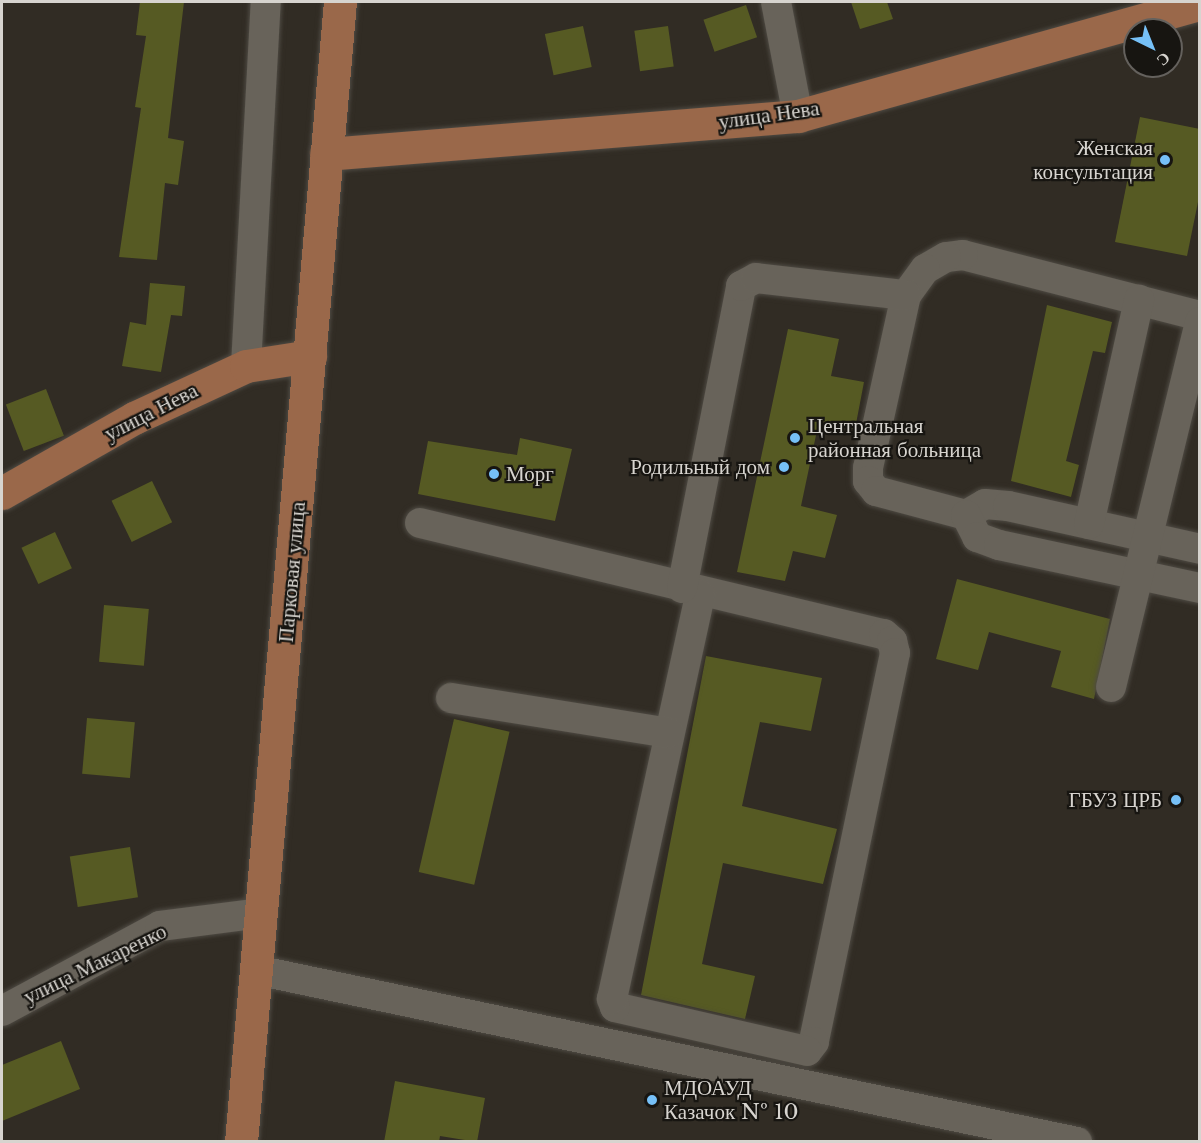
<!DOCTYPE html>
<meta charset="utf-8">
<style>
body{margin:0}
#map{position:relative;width:1201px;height:1143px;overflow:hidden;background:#312c24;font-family:"Libre Baskerville",serif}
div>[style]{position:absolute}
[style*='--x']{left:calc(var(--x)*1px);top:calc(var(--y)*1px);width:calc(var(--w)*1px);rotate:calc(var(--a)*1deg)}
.building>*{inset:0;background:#565a23;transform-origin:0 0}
.roads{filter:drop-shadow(0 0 2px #4e4a43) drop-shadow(0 0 2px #4e4a43)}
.minor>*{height:30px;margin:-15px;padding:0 15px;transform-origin:15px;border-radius:15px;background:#68635a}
.major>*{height:33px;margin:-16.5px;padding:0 16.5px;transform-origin:16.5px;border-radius:16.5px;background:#9a684a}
.dots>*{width:16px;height:16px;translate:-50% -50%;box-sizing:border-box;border:3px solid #171511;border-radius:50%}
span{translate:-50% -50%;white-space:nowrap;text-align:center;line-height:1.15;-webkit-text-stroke:4.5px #171511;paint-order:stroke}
.street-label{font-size:21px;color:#d7d4cf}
.poi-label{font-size:21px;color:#d7d4cf}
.right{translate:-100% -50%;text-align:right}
.left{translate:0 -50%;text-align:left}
.frame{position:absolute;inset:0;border:3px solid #d7d4cf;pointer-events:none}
.north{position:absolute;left:1123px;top:18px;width:60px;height:60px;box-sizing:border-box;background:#171511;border:2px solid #64615d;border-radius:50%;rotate:137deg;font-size:16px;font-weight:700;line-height:24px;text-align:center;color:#d7d4cf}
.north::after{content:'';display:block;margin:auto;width:21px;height:27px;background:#76c0f7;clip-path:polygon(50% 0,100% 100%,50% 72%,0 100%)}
</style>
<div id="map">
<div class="building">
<div style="clip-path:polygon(140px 2px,184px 2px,168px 138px,184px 141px,178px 185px,165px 183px,157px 260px,119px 257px,141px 108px,135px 107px,146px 36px,136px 35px)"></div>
<div style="clip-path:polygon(851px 2px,887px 2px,893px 19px,860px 29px)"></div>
<div style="left:746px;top:5px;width:34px;height:45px;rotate:71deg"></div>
<div style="left:583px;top:26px;width:42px;height:39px;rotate:78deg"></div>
<div style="left:668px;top:26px;width:41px;height:34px;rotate:82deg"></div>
<div style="clip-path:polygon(1140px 117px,1200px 129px,1200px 192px,1187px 256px,1115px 242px)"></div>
<div style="clip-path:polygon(150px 283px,185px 286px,182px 316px,171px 315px,161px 372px,122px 366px,130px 322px,146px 325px)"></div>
<div style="clip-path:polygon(1047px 305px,1112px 322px,1105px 353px,1093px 351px,1066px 461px,1079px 465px,1071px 497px,1011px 481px)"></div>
<div style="clip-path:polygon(788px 329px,839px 339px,831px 376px,864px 382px,855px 429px,819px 421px,801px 506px,837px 515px,825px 558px,793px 551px,785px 581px,737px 572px)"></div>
<div style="left:46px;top:389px;width:50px;height:43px;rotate:69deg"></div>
<div style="clip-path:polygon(520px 438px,572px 449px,555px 521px,418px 494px,428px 441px,517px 455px)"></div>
<div style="left:152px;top:481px;width:46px;height:45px;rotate:64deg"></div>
<div style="left:55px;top:532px;width:40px;height:37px;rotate:65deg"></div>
<div style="clip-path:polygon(957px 579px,1110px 619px,1094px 699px,1051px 687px,1061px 651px,989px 632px,978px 670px,936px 659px)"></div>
<div style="left:104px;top:605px;width:45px;height:57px;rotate:5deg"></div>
<div style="clip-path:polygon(706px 656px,822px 678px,811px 731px,760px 722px,742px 806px,837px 829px,823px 884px,723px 863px,702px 964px,755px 976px,745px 1019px,641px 995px)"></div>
<div style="left:87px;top:718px;width:48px;height:56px;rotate:5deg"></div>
<div style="left:454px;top:719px;width:57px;height:157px;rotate:13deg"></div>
<div style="left:130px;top:847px;width:51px;height:61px;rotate:81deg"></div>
<div style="clip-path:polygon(61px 1041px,80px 1089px,2px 1121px,2px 1065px)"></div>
<div style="clip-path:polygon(395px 1081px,485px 1098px,477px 1142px,440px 1136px,439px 1142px,384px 1142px)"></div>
</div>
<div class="roads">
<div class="minor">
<div style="--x:776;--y:2;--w:116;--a:79.1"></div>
<div style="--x:1200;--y:316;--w:245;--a:-165.6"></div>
<div style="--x:963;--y:255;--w:17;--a:173"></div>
<div style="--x:946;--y:257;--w:24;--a:150"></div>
<div style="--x:925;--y:269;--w:32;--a:126"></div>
<div style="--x:906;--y:295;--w:177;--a:102.4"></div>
<div style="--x:868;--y:468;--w:13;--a:90"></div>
<div style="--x:868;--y:481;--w:13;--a:51"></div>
<div style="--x:876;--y:491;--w:93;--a:14.9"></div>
<div style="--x:966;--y:515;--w:22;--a:-30"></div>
<div style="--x:985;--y:504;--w:23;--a:5"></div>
<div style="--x:1008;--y:506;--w:197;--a:12.6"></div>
<div style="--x:246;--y:366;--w:365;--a:-86.9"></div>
<div style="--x:966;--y:515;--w:25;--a:63"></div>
<div style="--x:977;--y:537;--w:23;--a:20"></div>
<div style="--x:999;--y:545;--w:206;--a:12.1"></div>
<div style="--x:420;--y:523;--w:477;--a:13.5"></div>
<div style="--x:884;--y:634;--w:11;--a:41"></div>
<div style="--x:892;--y:641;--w:12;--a:76"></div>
<div style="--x:895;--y:653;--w:397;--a:101.8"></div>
<div style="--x:814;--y:1042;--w:11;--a:128"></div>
<div style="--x:807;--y:1051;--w:197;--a:-167.1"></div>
<div style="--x:615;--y:1007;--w:9;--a:-111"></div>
<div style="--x:612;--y:999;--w:414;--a:-77.7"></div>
<div style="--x:1089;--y:524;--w:230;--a:-77.4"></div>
<div style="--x:682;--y:588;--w:308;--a:-78.9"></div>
<div style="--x:741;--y:286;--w:17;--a:-28"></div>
<div style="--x:756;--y:278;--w:151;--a:6.5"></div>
<div style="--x:1111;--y:687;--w:376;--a:-76.3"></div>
<div style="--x:451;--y:698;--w:221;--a:9.1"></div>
<div style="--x:256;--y:970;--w:839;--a:11.83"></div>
<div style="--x:2;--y:1011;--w:179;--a:-28.3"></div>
<div style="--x:160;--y:926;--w:103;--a:-7.3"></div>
</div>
<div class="major">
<div style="--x:326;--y:154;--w:474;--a:-4.6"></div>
<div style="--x:798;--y:116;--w:417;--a:-15.6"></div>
<div style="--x:2;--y:493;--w:152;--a:-29.6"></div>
<div style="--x:134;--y:418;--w:123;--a:-24.9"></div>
<div style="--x:246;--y:366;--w:65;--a:-8.9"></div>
<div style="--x:241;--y:1142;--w:1144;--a:-85.04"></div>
</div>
</div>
<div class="dots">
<div style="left:1165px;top:160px;background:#76c0f7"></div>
<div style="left:795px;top:438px;background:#76c0f7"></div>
<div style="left:784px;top:467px;background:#76c0f7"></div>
<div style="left:494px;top:474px;background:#76c0f7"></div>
<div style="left:1176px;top:800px;background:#76c0f7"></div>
<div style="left:652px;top:1100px;background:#76c0f7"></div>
</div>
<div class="street-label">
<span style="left:769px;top:115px;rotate:-8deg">улица Нева</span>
<span style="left:151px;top:412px;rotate:-27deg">улица Нева</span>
<span style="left:292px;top:572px;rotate:-85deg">Парковая улица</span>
<span style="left:95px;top:964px;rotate:-26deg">улица Макаренко</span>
</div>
<div class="poi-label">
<span class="right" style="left:1153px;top:160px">Женская<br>консультация</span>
<span class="left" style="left:808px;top:438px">Центральная<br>районная больница</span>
<span class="right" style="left:770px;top:467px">Родильный дом</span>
<span class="left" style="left:506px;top:474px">Морг</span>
<span class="right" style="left:1162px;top:800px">ГБУЗ ЦРБ</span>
<span class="left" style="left:664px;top:1100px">МДОАУД<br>Казачок № 10</span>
</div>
<div class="frame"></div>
<div class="north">С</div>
</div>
